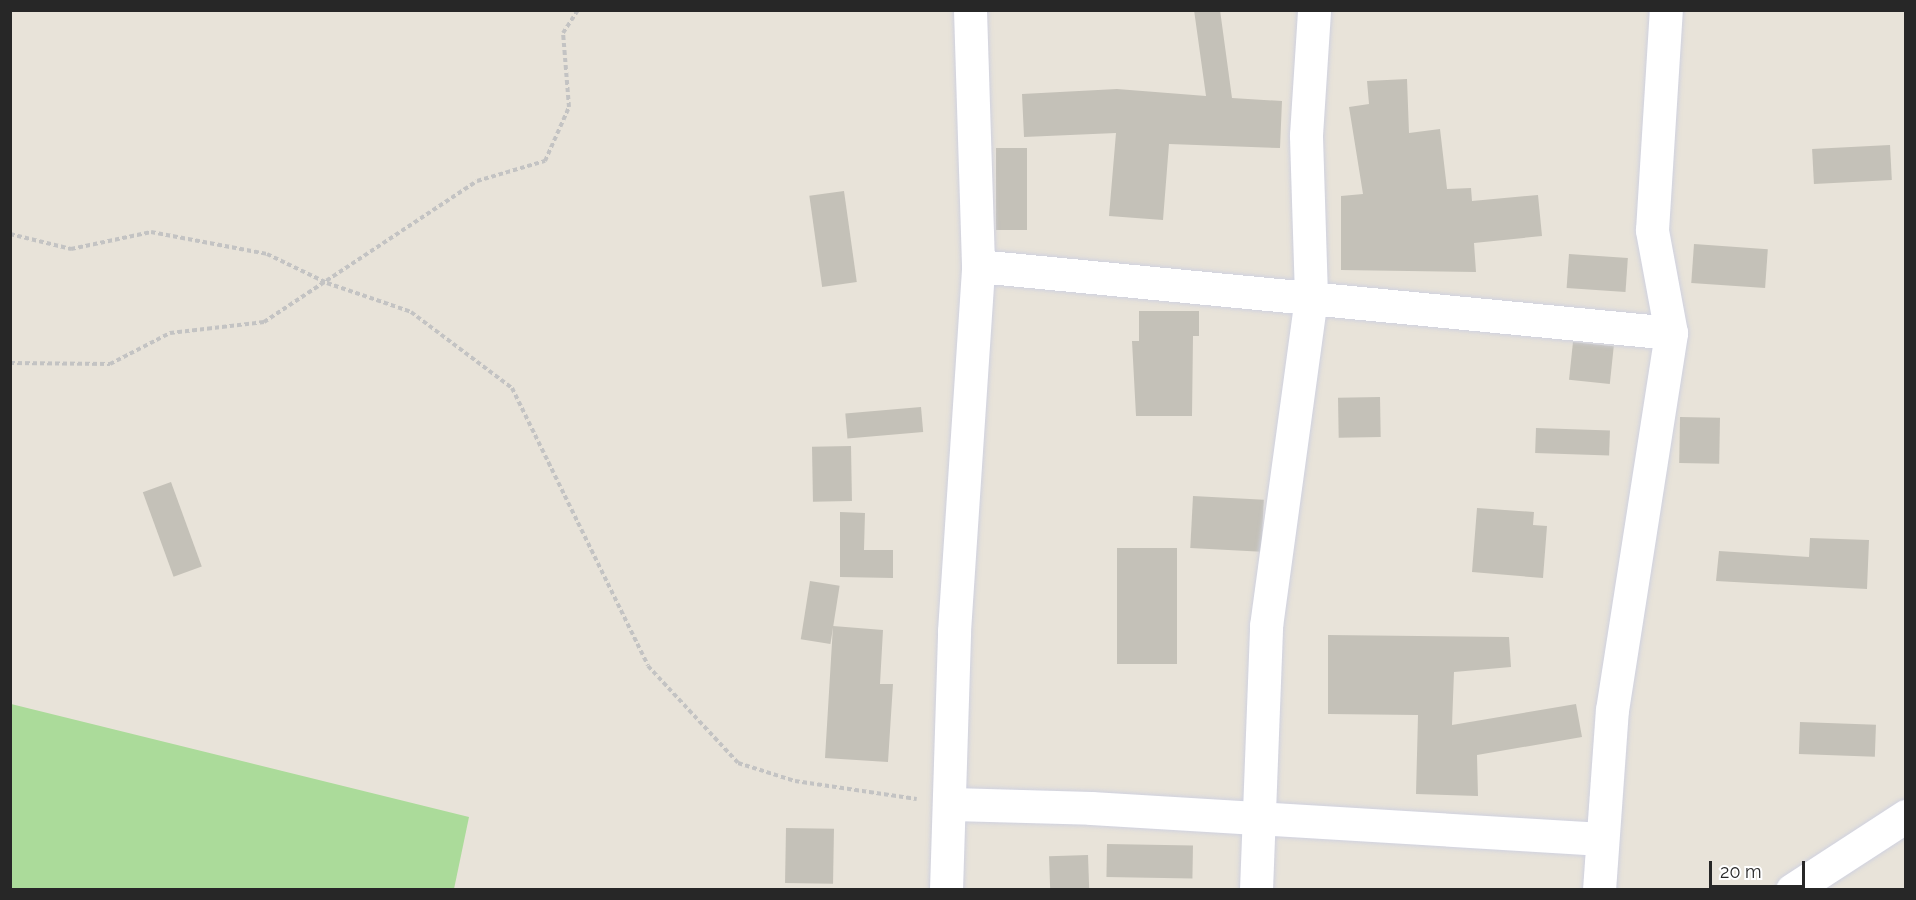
<!DOCTYPE html>
<style>
body{margin:0}
#map{position:relative;width:1916px;height:900px;overflow:hidden;background:#e8e3d9;font-family:Raleway,sans-serif}
div>[style]{position:absolute}
[style*='--x']{left:calc(var(--x)*1px);top:calc(var(--y)*1px);width:calc(var(--w)*1px);rotate:calc(var(--a)*1deg)}
.green>*{inset:0;background:#abdb9a}
.building>*{inset:0;background:#c4c1b8;transform-origin:0 0}
.path>*{height:4px;margin-top:-2px;transform-origin:0;background:repeating-linear-gradient(90deg,#c3c3c3 0 4.5px,transparent 0 7.5px)}
.roads{filter:drop-shadow(0 0 2px #cfd1df) drop-shadow(0 0 2px #cfd1df)}
.minor>*{height:33px;margin:-16.5px;padding:0 16.5px;transform-origin:16.5px;border-radius:16.5px;background:#fff}
span{translate:-50% -50%;white-space:nowrap;text-align:center;line-height:1.15;-webkit-text-stroke:4.5px #fff;paint-order:stroke}
.frame{position:absolute;inset:0;border:12px solid #272727;pointer-events:none}
.scale{position:absolute;left:1709px;top:861px;width:96px;height:27px;box-sizing:border-box;border:3px solid #272727;border-top:0;padding-left:8px;font-size:18px;line-height:21px;white-space:nowrap;color:#272727;-webkit-text-stroke:4px #fff;paint-order:stroke}
</style>
<div id="map">
<div class="green">
<div style="clip-path:polygon(11px 704px,469px 817px,454px 889px,11px 889px)"></div>
</div>
<div class="building">
<div style="clip-path:polygon(1194px 10px,1220px 10px,1232px 98px,1282px 101px,1280px 148px,1169px 144px,1163px 220px,1109px 216px,1116px 133px,1024px 137px,1022px 94px,1117px 89px,1206px 96px)"></div>
<div style="clip-path:polygon(1407px 79px,1409px 133px,1440px 129px,1447px 189px,1471px 188px,1472px 201px,1538px 195px,1542px 236px,1474px 243px,1476px 272px,1341px 270px,1341px 196px,1363px 194px,1349px 107px,1369px 104px,1367px 81px)"></div>
<div style="left:1890px;top:145px;width:35px;height:78px;rotate:87deg"></div>
<div style="left:996px;top:148px;width:31px;height:82px"></div>
<div style="left:844px;top:191px;width:92px;height:35px;rotate:82deg"></div>
<div style="left:1694px;top:244px;width:74px;height:39px;rotate:4deg"></div>
<div style="left:1569px;top:254px;width:59px;height:34px;rotate:4deg"></div>
<div style="clip-path:polygon(1139px 311px,1199px 311px,1199px 336px,1193px 336px,1192px 416px,1136px 416px,1132px 341px,1139px 341px)"></div>
<div style="left:1573px;top:342px;width:41px;height:38px;rotate:6deg"></div>
<div style="left:1380px;top:397px;width:40px;height:42px;rotate:89deg"></div>
<div style="left:921px;top:407px;width:25px;height:76px;rotate:85deg"></div>
<div style="left:1680px;top:417px;width:40px;height:46px;rotate:1deg"></div>
<div style="left:1536px;top:428px;width:74px;height:25px;rotate:2deg"></div>
<div style="left:851px;top:446px;width:55px;height:39px;rotate:89deg"></div>
<div style="left:171px;top:482px;width:90px;height:30px;rotate:70deg"></div>
<div style="left:1193px;top:496px;width:71px;height:52px;rotate:3deg"></div>
<div style="clip-path:polygon(1477px 508px,1534px 512px,1533px 525px,1547px 526px,1543px 578px,1472px 572px)"></div>
<div style="clip-path:polygon(840px 512px,865px 513px,864px 550px,893px 550px,893px 578px,840px 577px)"></div>
<div style="clip-path:polygon(1810px 538px,1869px 540px,1867px 589px,1716px 581px,1719px 551px,1809px 557px)"></div>
<div style="left:1117px;top:548px;width:60px;height:116px"></div>
<div style="left:810px;top:581px;width:30px;height:59px;rotate:9deg"></div>
<div style="clip-path:polygon(833px 626px,883px 630px,880px 684px,893px 684px,888px 762px,825px 758px)"></div>
<div style="clip-path:polygon(1328px 635px,1509px 637px,1511px 667px,1454px 672px,1452px 725px,1576px 704px,1582px 737px,1477px 755px,1478px 796px,1416px 794px,1418px 715px,1328px 714px)"></div>
<div style="left:1800px;top:722px;width:76px;height:32px;rotate:2deg"></div>
<div style="left:786px;top:828px;width:48px;height:55px;rotate:1deg"></div>
<div style="left:1107px;top:844px;width:86px;height:33px;rotate:1deg"></div>
<div style="left:1088px;top:855px;width:35px;height:39px;rotate:88deg"></div>
</div>
<div class="path">
<div style="--x:10;--y:234;--w:63;--a:13.8"></div>
<div style="--x:71;--y:249;--w:82;--a:-12"></div>
<div style="--x:151;--y:232;--w:118;--a:10.7"></div>
<div style="--x:267;--y:254;--w:67;--a:25.8"></div>
<div style="--x:327;--y:283;--w:89;--a:19"></div>
<div style="--x:411;--y:312;--w:126;--a:37"></div>
<div style="--x:512;--y:388;--w:309;--a:63.9"></div>
<div style="--x:648;--y:666;--w:132;--a:47.1"></div>
<div style="--x:738;--y:763;--w:60;--a:17.5"></div>
<div style="--x:795;--y:781;--w:123;--a:8.4"></div>
<div style="--x:10;--y:363;--w:100;--a:0.6"></div>
<div style="--x:110;--y:364;--w:68;--a:-27.3"></div>
<div style="--x:170;--y:333;--w:95;--a:-6.7"></div>
<div style="--x:264;--y:322;--w:255;--a:-33.5"></div>
<div style="--x:477;--y:181;--w:71;--a:-16.4"></div>
<div style="--x:545;--y:161;--w:59;--a:-66"></div>
<div style="--x:569;--y:107;--w:74;--a:-94.6"></div>
<div style="--x:563;--y:33;--w:27;--a:-57"></div>
</div>
<div class="roads">
<div class="minor">
<div style="--x:970;--y:10;--w:256;--a:88.2"></div>
<div style="--x:952;--y:804;--w:139;--a:1.6"></div>
<div style="--x:1091;--y:808;--w:512;--a:3.47"></div>
<div style="--x:946;--y:890;--w:259;--a:-88.2"></div>
<div style="--x:954;--y:631;--w:366;--a:-86.2"></div>
<div style="--x:978;--y:266;--w:696;--a:5.52"></div>
<div style="--x:1256;--y:890;--w:264;--a:-87.8"></div>
<div style="--x:1266;--y:626;--w:333;--a:-82.2"></div>
<div style="--x:1311;--y:296;--w:161;--a:-91.8"></div>
<div style="--x:1306;--y:135;--w:125;--a:-86.3"></div>
<div style="--x:1599;--y:890;--w:180;--a:-85.9"></div>
<div style="--x:1612;--y:710;--w:382;--a:-81.1"></div>
<div style="--x:1671;--y:333;--w:105;--a:-100.5"></div>
<div style="--x:1652;--y:230;--w:220;--a:-86.4"></div>
<div style="--x:1792;--y:890;--w:136;--a:-33"></div>
</div>
</div>
<div class="frame"></div>
<div class="scale">20 m</div>
</div>
